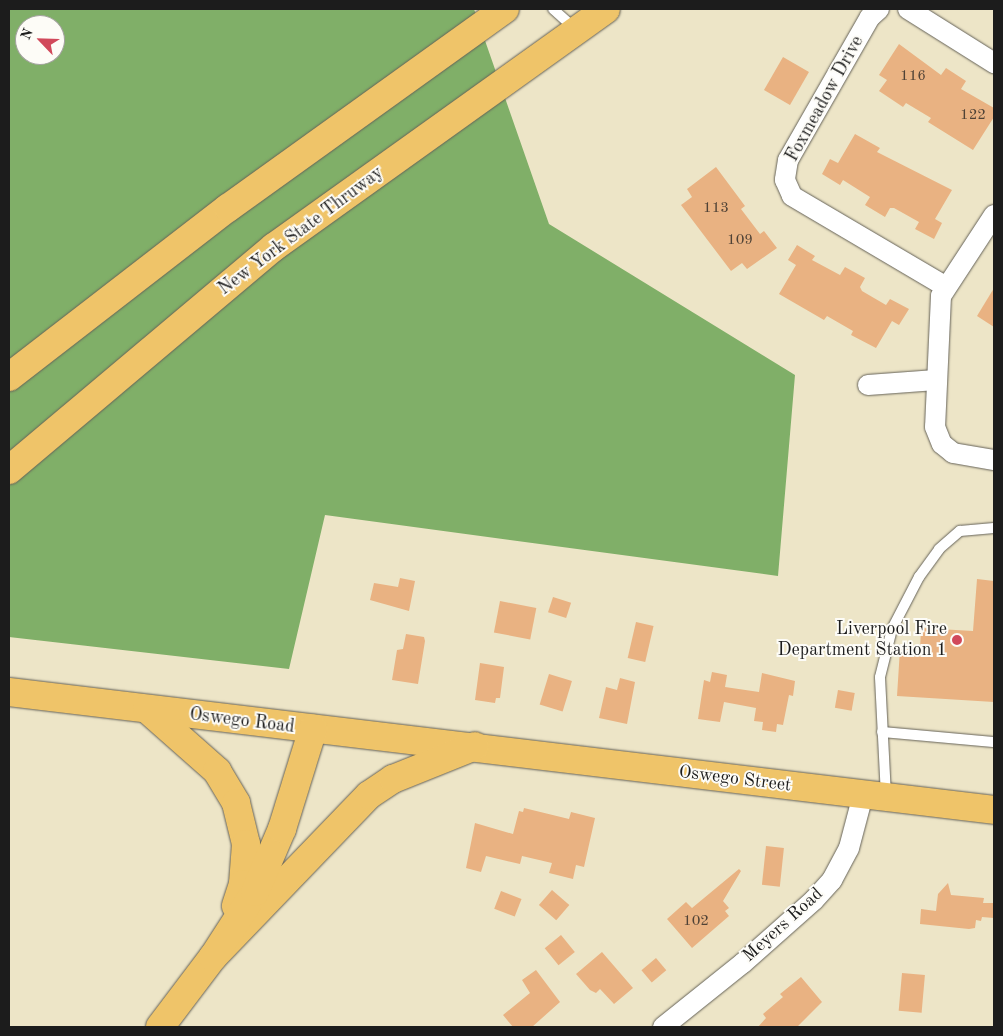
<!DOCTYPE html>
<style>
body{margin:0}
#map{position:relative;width:1003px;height:1036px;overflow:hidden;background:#ede5c7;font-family:"Old Standard TT",serif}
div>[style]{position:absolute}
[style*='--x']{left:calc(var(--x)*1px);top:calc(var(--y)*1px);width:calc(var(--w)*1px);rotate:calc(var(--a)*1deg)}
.forest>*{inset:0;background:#80af68}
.building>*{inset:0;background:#e9b282;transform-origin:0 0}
.roads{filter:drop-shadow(0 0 1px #656258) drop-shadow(0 0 1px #656258)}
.lane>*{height:10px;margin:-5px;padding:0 5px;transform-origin:5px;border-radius:5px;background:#fff}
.street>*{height:20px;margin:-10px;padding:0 10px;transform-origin:10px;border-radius:10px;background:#fff}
.primary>*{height:28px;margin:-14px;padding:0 14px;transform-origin:14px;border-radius:14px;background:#efc469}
.highway>*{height:28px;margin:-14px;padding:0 14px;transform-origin:14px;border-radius:14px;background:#efc469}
.dots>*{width:14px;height:14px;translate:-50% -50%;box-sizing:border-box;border:2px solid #fdfcf7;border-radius:50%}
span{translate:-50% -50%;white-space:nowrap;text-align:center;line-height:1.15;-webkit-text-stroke:4px #fdfcf7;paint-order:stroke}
.number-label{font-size:15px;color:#4f4236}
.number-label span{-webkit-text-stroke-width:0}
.street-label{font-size:18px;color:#1c1c1c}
.poi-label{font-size:18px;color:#1c1c1c}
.right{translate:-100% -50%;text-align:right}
.frame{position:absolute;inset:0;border:10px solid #1c1c1c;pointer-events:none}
.north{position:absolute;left:15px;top:15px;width:50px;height:50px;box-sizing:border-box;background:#fdfcf7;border:1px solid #a3a29f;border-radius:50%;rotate:294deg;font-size:14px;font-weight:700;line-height:20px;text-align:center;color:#1c1c1c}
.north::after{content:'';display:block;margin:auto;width:18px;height:22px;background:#d1495b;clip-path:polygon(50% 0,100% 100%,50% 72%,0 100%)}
</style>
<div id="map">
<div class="forest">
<div style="clip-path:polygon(evenodd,9px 9px,474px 9px,549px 224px,795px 375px,778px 576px,325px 515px,289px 669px,9px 637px,9px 9px,25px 25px,55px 25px,55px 55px,25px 55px,25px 25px)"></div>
</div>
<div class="building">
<div style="clip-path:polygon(899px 44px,941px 75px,946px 68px,966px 81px,961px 89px,994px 108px,994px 117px,973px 150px,928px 122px,931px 118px,906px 103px,903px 107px,879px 91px,887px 80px,879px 75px)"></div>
<div style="left:783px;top:57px;width:30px;height:38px;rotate:30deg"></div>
<div style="clip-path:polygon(855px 134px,880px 148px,877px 152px,952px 190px,935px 219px,942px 223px,934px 239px,915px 229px,919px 222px,894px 208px,890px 208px,885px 217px,865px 205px,870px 197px,843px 180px,840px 185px,822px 174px,830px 159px,838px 163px)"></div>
<div style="clip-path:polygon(716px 167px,745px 206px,741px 209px,760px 234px,764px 231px,777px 248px,747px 269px,742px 263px,731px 271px,681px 205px,692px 197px,687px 189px)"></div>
<div style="clip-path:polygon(797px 245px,815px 256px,812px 260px,840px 275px,845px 267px,865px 278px,860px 287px,862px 291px,886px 305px,890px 299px,909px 309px,899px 325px,892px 321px,876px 348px,851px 335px,853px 331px,827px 316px,824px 320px,779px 294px,796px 265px,788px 260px)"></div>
<div style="clip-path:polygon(994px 288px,994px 327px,977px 316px)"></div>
<div style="clip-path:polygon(400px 578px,415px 581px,409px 611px,370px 600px,374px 583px,398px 587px)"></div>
<div style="clip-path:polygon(977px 579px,994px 581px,994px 702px,897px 696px,900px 649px,920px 650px,921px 628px,973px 631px)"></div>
<div style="left:553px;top:597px;width:19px;height:16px;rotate:18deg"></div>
<div style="left:500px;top:601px;width:37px;height:32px;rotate:11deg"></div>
<div style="left:636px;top:622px;width:18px;height:37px;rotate:13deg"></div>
<div style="clip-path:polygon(406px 634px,424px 637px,425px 641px,418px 684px,392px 680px,397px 650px,403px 649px)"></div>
<div style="clip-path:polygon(480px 663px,504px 667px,500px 698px,496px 698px,495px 703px,475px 700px)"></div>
<div style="clip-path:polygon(712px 672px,727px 675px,725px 687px,759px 692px,762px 673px,795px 681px,793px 696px,789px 695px,783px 725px,777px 724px,776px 732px,762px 730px,763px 722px,754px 721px,756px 708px,724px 702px,720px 722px,698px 719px,704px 680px,710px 682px)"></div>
<div style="left:549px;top:674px;width:24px;height:32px;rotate:17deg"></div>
<div style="clip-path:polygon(620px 678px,635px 682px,627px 724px,599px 718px,606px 687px,617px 690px)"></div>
<div style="left:838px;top:690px;width:17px;height:18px;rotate:10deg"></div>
<div style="clip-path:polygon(524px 808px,569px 819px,571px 812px,595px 818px,584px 867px,576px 865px,573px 879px,549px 873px,552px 863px,522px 856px,520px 864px,486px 856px,481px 872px,466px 868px,475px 823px,513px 834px,519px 811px,523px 812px)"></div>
<div style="left:766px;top:846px;width:18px;height:39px;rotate:6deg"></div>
<div style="clip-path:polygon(739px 869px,741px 871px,723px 901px,729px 908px,725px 911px,729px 916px,692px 948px,667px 919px,686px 902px,692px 908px)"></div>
<div style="clip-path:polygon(948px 883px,951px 895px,984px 898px,983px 903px,994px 903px,994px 918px,982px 917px,981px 921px,976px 920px,975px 928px,969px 929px,920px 924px,921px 909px,936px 911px,938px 894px)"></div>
<div style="left:552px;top:890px;width:23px;height:20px;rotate:41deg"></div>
<div style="left:501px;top:891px;width:22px;height:19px;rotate:21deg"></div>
<div style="left:561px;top:935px;width:22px;height:21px;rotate:51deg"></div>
<div style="clip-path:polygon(602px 952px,633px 988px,614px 1004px,600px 989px,596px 993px,590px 990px,576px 974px)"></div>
<div style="left:656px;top:958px;width:16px;height:19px;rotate:50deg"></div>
<div style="clip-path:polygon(536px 970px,560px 1002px,532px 1027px,513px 1027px,503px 1015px,530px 993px,522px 980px)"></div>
<div style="left:902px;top:973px;width:23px;height:38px;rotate:5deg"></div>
<div style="clip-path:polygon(801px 977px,822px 1002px,797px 1027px,758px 1027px,766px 1018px,763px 1014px,783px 997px,780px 994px)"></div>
</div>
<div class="roads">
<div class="lane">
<div style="--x:553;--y:9;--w:31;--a:42"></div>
<div style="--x:882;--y:732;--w:112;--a:5.1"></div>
<div style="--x:886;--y:796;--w:119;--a:-92.9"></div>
<div style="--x:880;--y:677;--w:49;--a:-76"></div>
<div style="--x:892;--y:629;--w:59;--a:-62.6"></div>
<div style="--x:919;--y:577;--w:34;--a:-54"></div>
<div style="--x:939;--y:549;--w:28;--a:-41"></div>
<div style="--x:960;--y:531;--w:34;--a:-5"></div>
</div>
<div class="street">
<div style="--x:879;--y:9;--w:12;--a:138"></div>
<div style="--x:870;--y:17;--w:165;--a:119.8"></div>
<div style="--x:788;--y:160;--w:20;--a:99"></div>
<div style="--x:785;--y:180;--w:17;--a:66"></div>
<div style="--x:792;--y:196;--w:178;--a:30.5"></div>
<div style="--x:908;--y:9;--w:102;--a:32.1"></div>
<div style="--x:994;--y:215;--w:97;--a:123.2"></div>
<div style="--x:941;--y:296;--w:131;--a:92.6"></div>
<div style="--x:935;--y:427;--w:18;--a:68"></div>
<div style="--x:942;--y:444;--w:14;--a:39"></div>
<div style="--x:953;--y:453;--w:42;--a:9.7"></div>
<div style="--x:868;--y:385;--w:68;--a:-4.2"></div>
<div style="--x:663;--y:1027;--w:102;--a:-38.7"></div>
<div style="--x:743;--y:963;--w:95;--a:-41.6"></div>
<div style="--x:814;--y:900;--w:27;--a:-48"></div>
<div style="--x:832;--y:880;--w:36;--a:-62"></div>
<div style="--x:849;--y:848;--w:55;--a:-75.2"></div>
</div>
<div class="primary">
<div style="--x:9;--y:692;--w:992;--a:6.83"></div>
</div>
<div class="highway">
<div style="--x:9;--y:377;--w:277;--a:-37.7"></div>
<div style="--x:228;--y:208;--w:341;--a:-35.7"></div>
<div style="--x:9;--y:470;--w:346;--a:-40.1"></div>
<div style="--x:274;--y:247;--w:408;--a:-35.6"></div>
<div style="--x:147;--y:709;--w:94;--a:41.5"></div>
<div style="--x:217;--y:771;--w:37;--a:59"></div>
<div style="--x:236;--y:803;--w:42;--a:76.3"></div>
<div style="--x:246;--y:844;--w:40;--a:94.3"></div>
<div style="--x:243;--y:884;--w:23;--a:108"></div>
<div style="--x:213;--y:957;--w:225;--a:-46.1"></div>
<div style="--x:369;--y:795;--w:29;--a:-34"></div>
<div style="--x:393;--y:779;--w:88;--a:-21.9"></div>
<div style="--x:160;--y:1027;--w:88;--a:-52.9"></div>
<div style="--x:213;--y:957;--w:77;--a:-57.1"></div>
<div style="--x:255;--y:892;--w:69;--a:-66.8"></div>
<div style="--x:282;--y:829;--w:105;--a:-72.8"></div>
</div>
</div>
<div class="dots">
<div style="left:957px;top:640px;background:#d1495b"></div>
</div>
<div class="number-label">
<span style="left:913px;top:77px">116</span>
<span style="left:973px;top:116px">122</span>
<span style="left:716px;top:209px">113</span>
<span style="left:740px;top:241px">109</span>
<span style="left:696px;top:922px">102</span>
</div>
<div class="street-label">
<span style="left:825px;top:99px;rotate:-61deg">Foxmeadow Drive</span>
<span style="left:301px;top:231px;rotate:-37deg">New York State Thruway</span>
<span style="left:242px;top:721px;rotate:7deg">Oswego Road</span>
<span style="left:735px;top:779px;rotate:7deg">Oswego Street</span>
<span style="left:783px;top:925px;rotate:-42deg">Meyers Road</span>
</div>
<div class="poi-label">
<span class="right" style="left:947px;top:640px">Liverpool Fire<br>Department Station 1</span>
</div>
<div class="frame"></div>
<div class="north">N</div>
</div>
